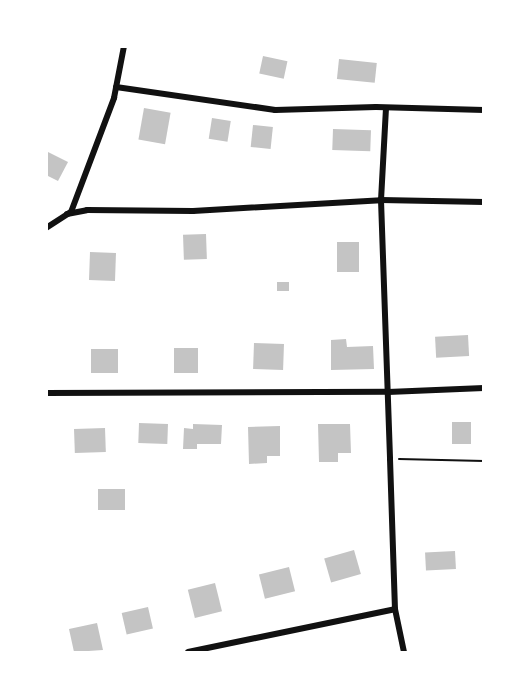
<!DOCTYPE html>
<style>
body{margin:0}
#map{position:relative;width:530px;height:699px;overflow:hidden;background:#fff;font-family:"Fira Sans",sans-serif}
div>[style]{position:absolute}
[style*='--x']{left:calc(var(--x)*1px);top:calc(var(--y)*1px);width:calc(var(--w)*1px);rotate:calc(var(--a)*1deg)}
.building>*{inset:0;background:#c4c4c4;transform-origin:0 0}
.path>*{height:2px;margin:-1px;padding:0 1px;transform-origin:1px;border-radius:1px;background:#111}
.minor>*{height:6px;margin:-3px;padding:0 3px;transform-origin:3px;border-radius:3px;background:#111}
span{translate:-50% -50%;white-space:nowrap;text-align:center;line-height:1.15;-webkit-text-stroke:4.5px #fff;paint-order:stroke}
.frame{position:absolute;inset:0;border:48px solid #fff;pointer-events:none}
</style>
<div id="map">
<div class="building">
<div style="left:263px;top:56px;width:25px;height:18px;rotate:12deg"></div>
<div style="left:339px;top:59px;width:38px;height:20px;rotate:6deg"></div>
<div style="left:144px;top:108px;width:27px;height:32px;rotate:10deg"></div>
<div style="left:212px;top:118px;width:19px;height:21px;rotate:9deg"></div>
<div style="left:253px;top:125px;width:20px;height:22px;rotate:6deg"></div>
<div style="left:333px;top:129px;width:38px;height:21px;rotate:2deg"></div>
<div style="clip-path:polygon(46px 151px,68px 162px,58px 181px,46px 175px)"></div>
<div style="left:206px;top:234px;width:25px;height:23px;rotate:88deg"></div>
<div style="left:337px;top:242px;width:22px;height:30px"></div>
<div style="left:90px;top:252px;width:26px;height:28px;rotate:2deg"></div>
<div style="left:277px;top:282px;width:12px;height:9px"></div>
<div style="left:468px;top:335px;width:21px;height:33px;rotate:87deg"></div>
<div style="clip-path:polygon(346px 339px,347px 347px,373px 346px,374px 369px,331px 370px,331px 340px)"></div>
<div style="left:254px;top:343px;width:30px;height:26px;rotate:2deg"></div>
<div style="left:174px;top:348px;width:24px;height:25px"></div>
<div style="left:91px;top:349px;width:27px;height:24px"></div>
<div style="left:471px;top:422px;width:22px;height:19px;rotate:90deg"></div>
<div style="left:139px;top:423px;width:29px;height:20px;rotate:2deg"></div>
<div style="clip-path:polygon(193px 424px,222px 425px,221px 444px,197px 444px,197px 449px,183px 449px,184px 428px,193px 429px)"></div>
<div style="clip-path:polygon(318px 424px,350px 424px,351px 453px,338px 453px,338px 462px,319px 462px)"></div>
<div style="clip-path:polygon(280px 426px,280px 456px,267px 456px,267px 463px,249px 464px,248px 427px)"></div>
<div style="left:105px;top:428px;width:24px;height:31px;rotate:88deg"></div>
<div style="left:125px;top:489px;width:21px;height:27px;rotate:90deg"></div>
<div style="left:354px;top:550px;width:25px;height:31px;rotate:74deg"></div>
<div style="left:455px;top:551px;width:18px;height:30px;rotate:87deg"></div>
<div style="left:289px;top:567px;width:25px;height:31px;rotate:76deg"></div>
<div style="left:215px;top:583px;width:29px;height:28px;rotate:76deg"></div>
<div style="left:148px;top:607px;width:22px;height:27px;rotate:77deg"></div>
<div style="clip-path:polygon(97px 623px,103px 650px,74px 652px,69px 629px)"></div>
</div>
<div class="path">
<div style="--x:399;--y:459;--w:85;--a:1.3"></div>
</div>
<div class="minor">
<div style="--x:116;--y:87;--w:161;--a:8.2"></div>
<div style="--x:275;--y:110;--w:101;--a:-1.7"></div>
<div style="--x:376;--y:107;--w:108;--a:1.6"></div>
<div style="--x:386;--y:108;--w:92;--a:93.1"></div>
<div style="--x:381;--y:200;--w:259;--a:88"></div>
<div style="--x:390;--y:459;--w:150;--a:88.1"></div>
<div style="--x:395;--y:609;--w:44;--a:78.2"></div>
<div style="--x:67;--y:214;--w:20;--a:-11"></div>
<div style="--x:87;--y:210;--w:106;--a:0.5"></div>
<div style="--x:193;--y:211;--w:188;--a:-3.3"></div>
<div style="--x:381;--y:200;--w:103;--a:1.1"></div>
<div style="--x:46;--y:228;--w:30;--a:-33"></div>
<div style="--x:71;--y:212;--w:122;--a:-69.3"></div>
<div style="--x:114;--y:98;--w:53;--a:-79.1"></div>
<div style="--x:46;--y:393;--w:342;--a:-0.2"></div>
<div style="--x:388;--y:392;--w:96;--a:-2.4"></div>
<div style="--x:188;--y:652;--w:211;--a:-11.7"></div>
</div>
<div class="frame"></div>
</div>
